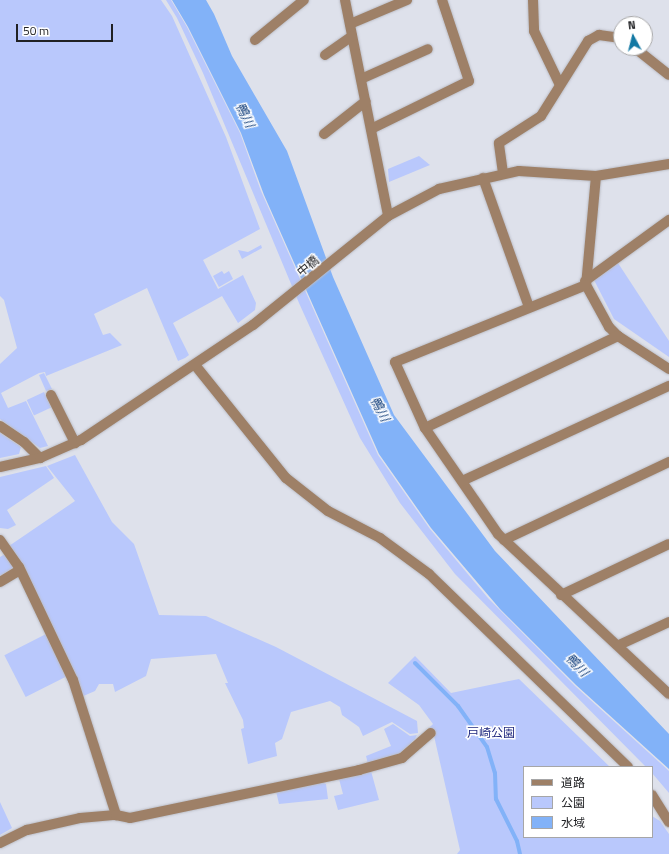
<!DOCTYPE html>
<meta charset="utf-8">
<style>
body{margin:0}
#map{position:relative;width:669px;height:854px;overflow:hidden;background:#dee1eb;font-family:"Titillium Web","Noto Sans JP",sans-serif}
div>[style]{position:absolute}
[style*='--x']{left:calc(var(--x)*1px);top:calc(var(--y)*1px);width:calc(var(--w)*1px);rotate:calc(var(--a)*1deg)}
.green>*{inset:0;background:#b9c8fc;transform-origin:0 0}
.water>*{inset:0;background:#82b2f8}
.stream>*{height:4px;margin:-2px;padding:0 2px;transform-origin:2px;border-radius:2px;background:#82b2f8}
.roads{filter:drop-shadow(0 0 1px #bcbec7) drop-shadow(0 0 1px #bcbec7)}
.minor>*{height:10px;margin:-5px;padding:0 5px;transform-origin:5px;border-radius:5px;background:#9e8067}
span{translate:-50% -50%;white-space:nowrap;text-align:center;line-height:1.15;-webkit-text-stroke:3px #fff;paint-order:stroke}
.street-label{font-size:12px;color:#202124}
.park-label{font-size:12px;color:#20297f}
.water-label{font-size:13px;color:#113e7c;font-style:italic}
.legend{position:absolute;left:523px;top:766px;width:130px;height:72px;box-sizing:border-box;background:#fff;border:1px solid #a6a6a7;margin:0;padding:5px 7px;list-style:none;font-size:12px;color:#202124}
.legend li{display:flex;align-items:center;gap:8px;height:20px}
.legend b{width:20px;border:1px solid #a6a6a7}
.north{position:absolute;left:613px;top:16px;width:40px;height:40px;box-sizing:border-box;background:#fff;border:1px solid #a6a6a7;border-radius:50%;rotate:353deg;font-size:11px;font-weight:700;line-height:16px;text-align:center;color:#202124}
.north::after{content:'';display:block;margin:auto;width:14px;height:18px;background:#1278a3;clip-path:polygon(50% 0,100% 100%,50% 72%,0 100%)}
.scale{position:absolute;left:16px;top:24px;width:97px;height:18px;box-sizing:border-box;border:2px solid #202124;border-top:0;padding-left:5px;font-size:12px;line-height:14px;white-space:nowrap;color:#202124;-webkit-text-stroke:3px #fff;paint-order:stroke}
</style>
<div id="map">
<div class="green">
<div style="clip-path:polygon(0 0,161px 0,172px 16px,226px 137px,260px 229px,203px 260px,218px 289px,243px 275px,256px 303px,255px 310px,238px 323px,222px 296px,173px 323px,189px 355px,185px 358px,178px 361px,147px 288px,94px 314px,103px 335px,110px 333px,122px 345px,46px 376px,45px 372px,39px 373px,1px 393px,8px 408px,26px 401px,48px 446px,40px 448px,0 419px,0 364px,17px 348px,4px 300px,0 296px)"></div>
<div style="clip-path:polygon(166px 0,171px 0,187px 27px,240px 133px,261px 191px,378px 455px,430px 529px,488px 598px,575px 686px,669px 771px,669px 793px,652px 773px,652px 767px,646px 767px,455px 574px,400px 503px,360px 438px,299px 303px,203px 73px,177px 18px)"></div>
<div style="clip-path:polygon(419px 156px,430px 165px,389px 182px,388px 169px)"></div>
<div style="clip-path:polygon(261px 245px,262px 248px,242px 259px,238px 250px,248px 252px)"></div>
<div style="clip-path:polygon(618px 263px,669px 341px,669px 357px,614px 319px,594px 280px)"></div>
<div style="clip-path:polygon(222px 271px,224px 274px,229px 271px,233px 279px,219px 287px,213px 276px)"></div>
<div style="clip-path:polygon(44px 373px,52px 389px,46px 391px,39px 375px)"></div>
<div style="left:44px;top:392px;width:17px;height:19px;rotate:65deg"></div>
<div style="clip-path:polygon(0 433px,21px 447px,19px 454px,0 458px)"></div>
<div style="clip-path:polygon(75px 455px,112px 522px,134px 544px,159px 615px,206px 616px,276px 647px,417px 721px,418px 733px,410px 734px,392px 722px,363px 736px,359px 727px,342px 715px,340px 707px,330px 701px,291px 712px,282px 739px,275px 743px,277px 756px,248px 764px,241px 729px,244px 728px,243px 720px,225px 683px,228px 683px,216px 654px,151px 659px,146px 676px,115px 692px,113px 684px,99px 684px,95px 691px,81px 697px,9px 546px,75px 501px,47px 466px)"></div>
<div style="clip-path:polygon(46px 466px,54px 478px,7px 510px,16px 525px,8px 529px,0 528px,0 477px)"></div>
<div style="clip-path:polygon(5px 554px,14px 567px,0 576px,0 557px)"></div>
<div style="left:48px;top:633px;width:47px;height:49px;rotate:63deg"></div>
<div style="clip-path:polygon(415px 656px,451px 693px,519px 679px,610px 767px,524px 767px,524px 837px,652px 837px,652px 816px,660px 821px,669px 834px,669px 854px,457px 854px,460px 850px,434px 736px,429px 728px,433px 724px,419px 705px,388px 683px)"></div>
<div style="clip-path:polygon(393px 724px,410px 736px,417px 735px,415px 739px,397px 756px,368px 764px,366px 756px,391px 746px,384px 729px)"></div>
<div style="clip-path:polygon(371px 771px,379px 800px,338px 810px,334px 796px,343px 794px,339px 779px)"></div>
<div style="clip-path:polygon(320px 782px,326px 784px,328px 799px,279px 804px,276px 791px)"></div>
<div style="clip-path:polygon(0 802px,12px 828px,0 835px)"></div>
</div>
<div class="water">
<div style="clip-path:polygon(172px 0,206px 0,214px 14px,232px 56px,287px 151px,333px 277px,394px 415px,495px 551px,669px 734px,669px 769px,576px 685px,500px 609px,431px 528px,379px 454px,264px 195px,241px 133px,188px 27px)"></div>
</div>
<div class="stream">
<div style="--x:415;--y:663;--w:61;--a:45"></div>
<div style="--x:458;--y:706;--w:50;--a:54.7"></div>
<div style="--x:487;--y:747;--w:27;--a:73"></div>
<div style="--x:495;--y:773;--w:26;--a:88"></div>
<div style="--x:496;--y:799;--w:47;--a:63.4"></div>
<div style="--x:517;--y:841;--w:13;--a:77"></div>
</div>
<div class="roads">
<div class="minor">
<div style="--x:345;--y:0;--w:220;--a:78.7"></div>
<div style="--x:533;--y:0;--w:31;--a:88"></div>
<div style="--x:534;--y:31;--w:58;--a:64.3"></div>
<div style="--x:350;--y:24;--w:62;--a:-22.8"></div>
<div style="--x:255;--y:40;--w:63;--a:-39.2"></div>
<div style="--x:635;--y:48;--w:43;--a:38.5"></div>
<div style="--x:325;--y:55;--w:33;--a:-35"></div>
<div style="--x:361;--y:79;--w:73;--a:-24.1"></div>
<div style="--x:371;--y:129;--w:109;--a:-26.1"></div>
<div style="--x:469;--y:81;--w:85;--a:-108.4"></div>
<div style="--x:324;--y:134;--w:53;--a:-38.2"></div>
<div style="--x:503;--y:173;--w:30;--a:-98"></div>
<div style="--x:499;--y:143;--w:50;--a:-32.7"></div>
<div style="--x:541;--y:116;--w:89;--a:-57.9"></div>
<div style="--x:588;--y:41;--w:13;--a:-29"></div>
<div style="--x:599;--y:35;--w:22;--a:8"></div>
<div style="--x:596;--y:176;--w:109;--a:95.2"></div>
<div style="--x:586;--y:285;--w:48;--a:61.3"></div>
<div style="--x:609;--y:327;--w:13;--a:45"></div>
<div style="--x:618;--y:336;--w:61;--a:32.9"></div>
<div style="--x:483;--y:178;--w:137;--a:70.4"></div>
<div style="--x:585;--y:281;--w:104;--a:-36"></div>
<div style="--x:586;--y:285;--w:206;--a:158"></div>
<div style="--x:395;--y:362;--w:72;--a:65.6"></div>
<div style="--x:425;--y:428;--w:129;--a:55.4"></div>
<div style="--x:498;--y:534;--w:234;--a:43.1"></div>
<div style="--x:195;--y:365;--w:145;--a:51.2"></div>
<div style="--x:286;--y:478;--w:53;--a:38.2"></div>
<div style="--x:328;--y:511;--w:59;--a:27.4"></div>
<div style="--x:380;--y:538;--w:61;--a:36.3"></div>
<div style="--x:429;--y:574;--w:277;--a:44.1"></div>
<div style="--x:51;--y:395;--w:54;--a:63.4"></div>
<div style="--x:0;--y:426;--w:29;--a:34"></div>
<div style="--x:24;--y:442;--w:23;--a:45"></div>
<div style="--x:425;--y:428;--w:214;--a:-25.5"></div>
<div style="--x:0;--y:467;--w:41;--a:-12.7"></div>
<div style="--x:40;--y:458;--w:45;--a:-23.7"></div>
<div style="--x:81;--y:440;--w:207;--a:-33.8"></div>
<div style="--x:253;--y:325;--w:174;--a:-38.9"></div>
<div style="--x:388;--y:216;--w:58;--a:-27.9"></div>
<div style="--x:439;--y:189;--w:82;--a:-12.7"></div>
<div style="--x:519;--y:171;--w:77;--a:3.7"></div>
<div style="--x:596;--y:176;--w:74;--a:-9.3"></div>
<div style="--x:462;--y:481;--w:228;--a:-24.7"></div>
<div style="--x:0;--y:540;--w:33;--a:55"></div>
<div style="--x:19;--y:567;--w:125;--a:64.5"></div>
<div style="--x:73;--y:680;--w:142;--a:72.3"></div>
<div style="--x:504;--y:540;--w:183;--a:-25.3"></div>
<div style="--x:0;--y:582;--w:23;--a:-31"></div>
<div style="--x:561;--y:595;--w:119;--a:-25.3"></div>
<div style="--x:619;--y:645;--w:55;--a:-24.7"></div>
<div style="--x:652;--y:795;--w:32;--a:58"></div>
<div style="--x:0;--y:843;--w:30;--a:-26"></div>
<div style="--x:27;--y:830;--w:54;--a:-12.8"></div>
<div style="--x:80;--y:818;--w:36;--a:-5"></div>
<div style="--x:116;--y:815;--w:14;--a:12"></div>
<div style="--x:130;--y:818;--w:234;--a:-11.8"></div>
<div style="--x:359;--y:770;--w:45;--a:-15.6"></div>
<div style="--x:402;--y:758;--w:38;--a:-41"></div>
</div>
</div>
<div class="street-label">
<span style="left:308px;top:266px;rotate:-39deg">中橋</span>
</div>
<div class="park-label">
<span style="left:491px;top:733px">戸崎公園</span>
</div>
<div class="water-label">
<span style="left:245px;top:115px;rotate:64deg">鴨川</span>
<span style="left:380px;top:409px;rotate:62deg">鴨川</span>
<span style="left:577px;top:665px;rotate:46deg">鴨川</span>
</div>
<ul class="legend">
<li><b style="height:5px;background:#9e8067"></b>道路</li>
<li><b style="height:11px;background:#b9c8fc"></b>公園</li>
<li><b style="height:11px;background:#82b2f8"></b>水域</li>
</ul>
<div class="north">N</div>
<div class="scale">50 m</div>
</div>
